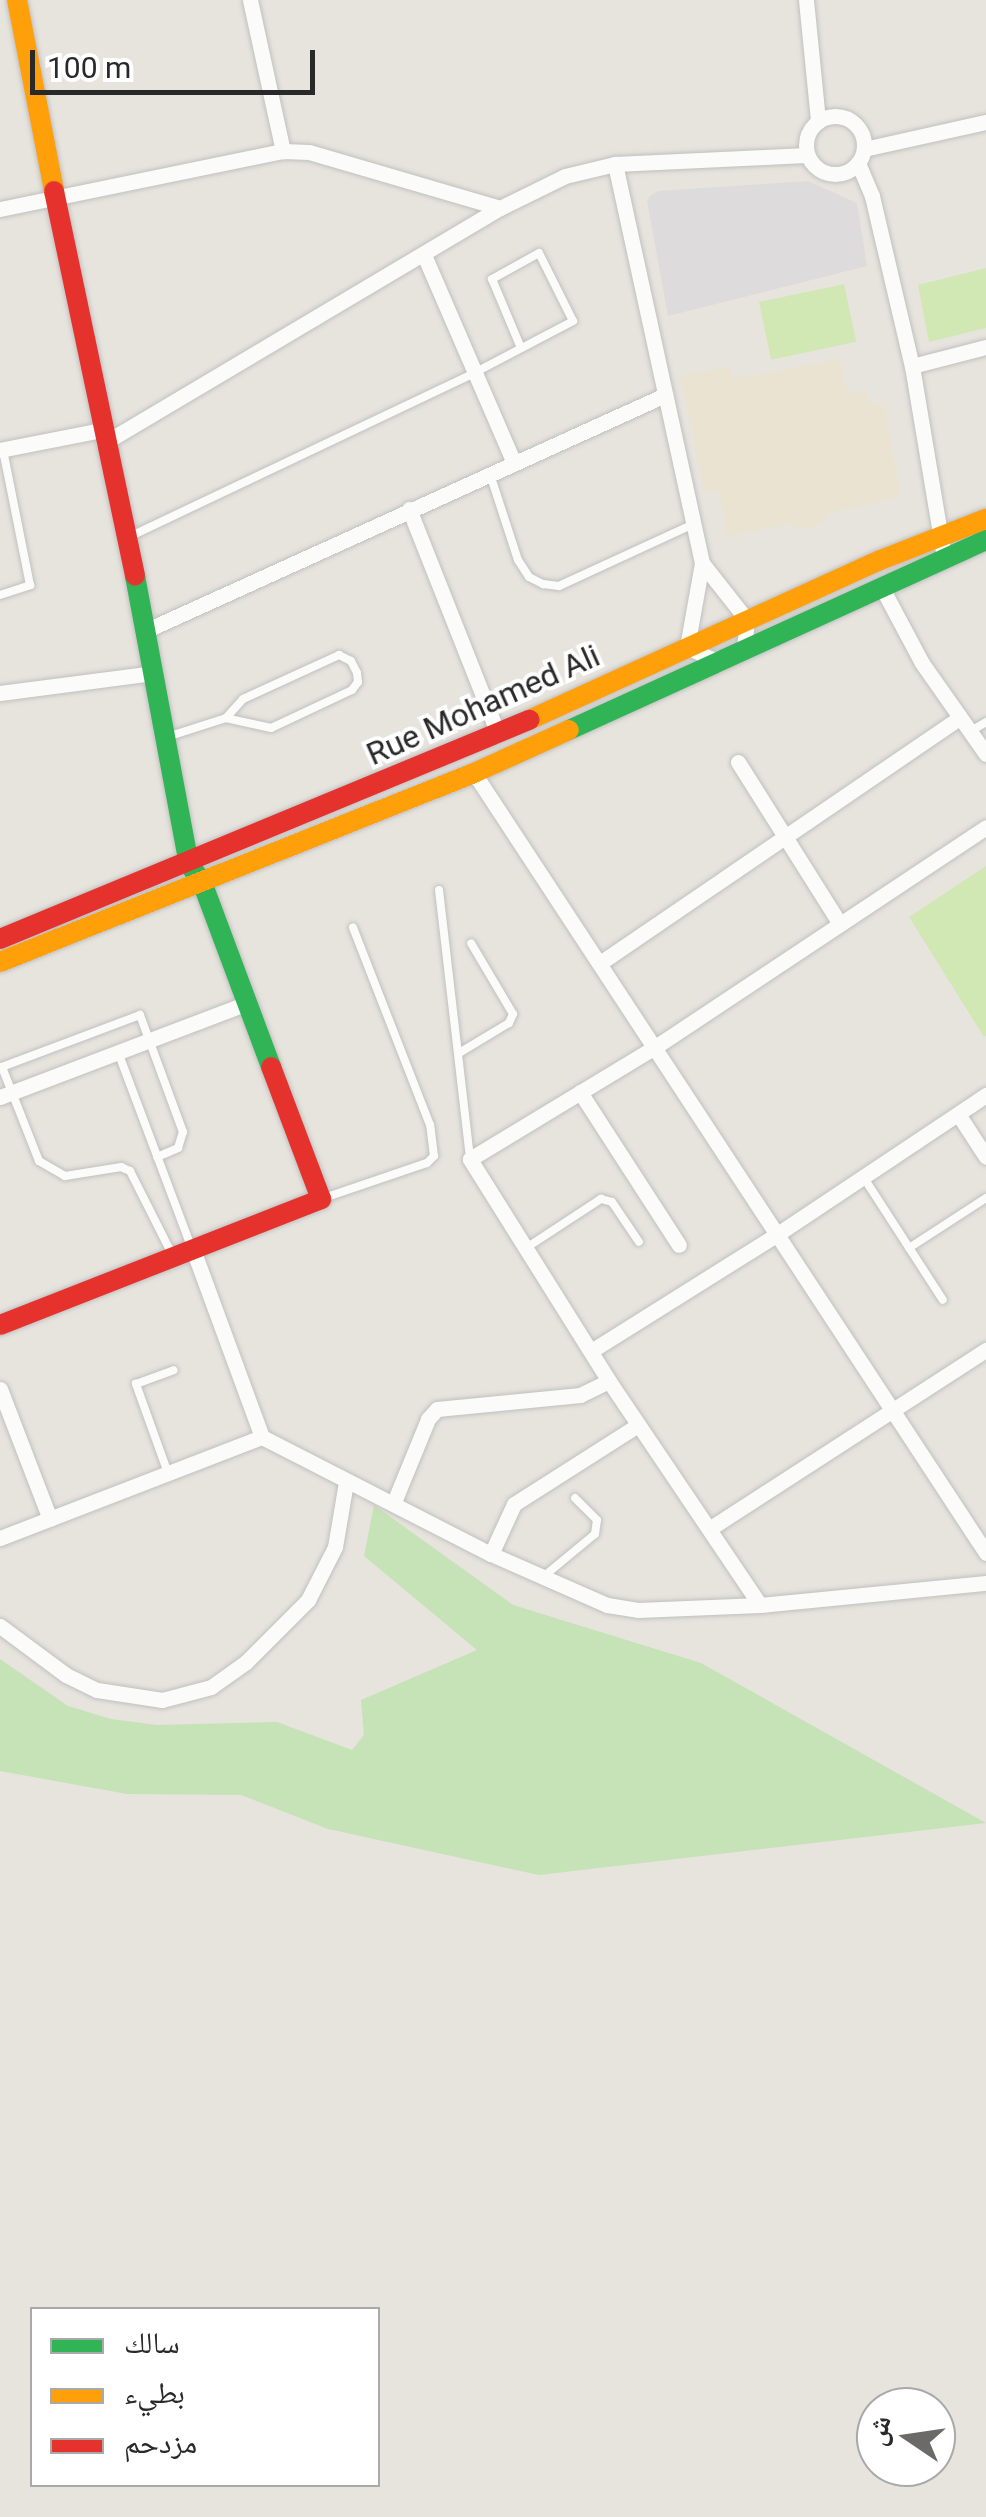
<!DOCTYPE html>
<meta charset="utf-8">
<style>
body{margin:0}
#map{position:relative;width:986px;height:2517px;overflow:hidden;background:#e7e4de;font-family:Roboto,"Noto Naskh Arabic",sans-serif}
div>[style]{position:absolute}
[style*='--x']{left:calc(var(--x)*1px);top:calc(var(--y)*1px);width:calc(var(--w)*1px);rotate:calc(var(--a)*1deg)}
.industrial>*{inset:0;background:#dedbdd}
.education>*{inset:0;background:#eae3d2}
.green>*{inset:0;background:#c6e2b7}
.pitch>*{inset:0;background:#d1e7b4;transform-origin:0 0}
.roads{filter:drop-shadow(0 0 2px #c1c0c0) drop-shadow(0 0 2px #c1c0c0)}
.lane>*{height:8px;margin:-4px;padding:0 4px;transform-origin:4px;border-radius:4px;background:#fbfbfa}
.street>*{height:15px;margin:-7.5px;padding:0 7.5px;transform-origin:7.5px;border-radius:7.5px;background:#fbfbfa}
.street>.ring{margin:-7.5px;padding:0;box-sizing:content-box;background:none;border:15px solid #fbfbfa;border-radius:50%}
.fast>*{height:20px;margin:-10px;padding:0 10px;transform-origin:10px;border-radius:10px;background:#30b455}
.slow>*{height:20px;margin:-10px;padding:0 10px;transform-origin:10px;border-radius:10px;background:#ff9f0a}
.jam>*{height:20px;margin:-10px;padding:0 10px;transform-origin:10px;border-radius:10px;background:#e5322d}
span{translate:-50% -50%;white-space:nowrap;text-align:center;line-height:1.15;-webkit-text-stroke:8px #fff;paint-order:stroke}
.street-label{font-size:32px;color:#292929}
.legend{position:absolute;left:30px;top:2307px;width:350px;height:180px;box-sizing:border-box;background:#fff;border:2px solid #a9a9a9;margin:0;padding:12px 18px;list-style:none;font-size:30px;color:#292929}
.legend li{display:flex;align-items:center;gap:20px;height:50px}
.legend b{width:50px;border:2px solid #a9a9a9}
.north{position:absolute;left:856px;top:2387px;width:100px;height:100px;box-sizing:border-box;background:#fff;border:2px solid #a9a9a9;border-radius:50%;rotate:283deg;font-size:28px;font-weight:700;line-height:40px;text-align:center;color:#292929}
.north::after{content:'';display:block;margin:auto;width:35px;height:45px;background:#6c6a68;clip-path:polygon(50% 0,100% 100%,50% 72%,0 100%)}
.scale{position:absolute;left:30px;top:50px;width:285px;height:45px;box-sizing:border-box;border:5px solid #292929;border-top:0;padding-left:12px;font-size:30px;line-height:35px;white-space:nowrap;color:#292929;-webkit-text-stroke:8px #fff;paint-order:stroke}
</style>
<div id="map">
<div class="industrial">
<div style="clip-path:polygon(808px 181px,857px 203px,867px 266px,668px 316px,647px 201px,650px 196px,658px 191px)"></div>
</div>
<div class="education">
<div style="clip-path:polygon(840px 359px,848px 394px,866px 391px,869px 404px,885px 403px,900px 493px,892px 499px,831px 513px,826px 521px,807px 529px,787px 525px,727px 536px,718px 490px,704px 493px,680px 375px,730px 367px,733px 379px)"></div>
</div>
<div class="green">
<div style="clip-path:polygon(374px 1505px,513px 1605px,701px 1663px,986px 1823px,539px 1875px,328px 1829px,241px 1795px,127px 1794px,0 1771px,0 1659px,68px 1706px,111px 1719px,157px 1725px,277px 1722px,352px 1750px,364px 1735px,361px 1700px,477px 1650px,364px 1556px)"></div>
</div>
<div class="pitch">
<div style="clip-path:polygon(986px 268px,986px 328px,929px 342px,918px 285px)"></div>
<div style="left:844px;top:284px;width:59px;height:87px;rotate:78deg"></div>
<div style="clip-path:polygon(986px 866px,986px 1036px,984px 1037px,909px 917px)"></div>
</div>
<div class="roads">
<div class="lane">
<div style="--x:490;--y:474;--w:90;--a:72"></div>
<div style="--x:518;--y:560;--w:20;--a:57"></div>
<div style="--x:529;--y:577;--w:16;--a:27"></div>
<div style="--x:543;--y:584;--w:16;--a:7"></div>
<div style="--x:559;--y:586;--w:149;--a:-24.7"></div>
<div style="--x:127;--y:538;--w:384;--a:-25.4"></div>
<div style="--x:474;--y:373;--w:112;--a:-27.7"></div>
<div style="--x:573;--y:321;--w:76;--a:-116.6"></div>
<div style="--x:539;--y:253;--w:54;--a:151"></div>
<div style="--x:492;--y:279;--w:75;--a:67.2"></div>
<div style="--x:0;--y:595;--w:32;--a:-18"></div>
<div style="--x:30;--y:585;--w:138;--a:-101.3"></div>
<div style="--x:969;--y:732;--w:20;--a:-30"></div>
<div style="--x:170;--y:736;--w:59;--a:-17.8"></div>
<div style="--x:226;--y:718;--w:25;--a:-48"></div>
<div style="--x:243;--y:699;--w:106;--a:-24.6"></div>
<div style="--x:339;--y:655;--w:13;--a:27"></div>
<div style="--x:351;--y:661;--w:13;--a:63"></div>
<div style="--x:357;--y:673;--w:9;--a:84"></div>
<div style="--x:358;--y:682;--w:10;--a:127"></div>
<div style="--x:352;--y:690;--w:89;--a:154.9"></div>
<div style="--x:271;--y:728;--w:46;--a:-167.5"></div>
<div style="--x:439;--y:890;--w:271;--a:83.4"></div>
<div style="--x:118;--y:1052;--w:210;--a:69.4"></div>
<div style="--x:459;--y:1053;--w:58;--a:-31"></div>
<div style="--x:509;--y:1023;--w:10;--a:-66"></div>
<div style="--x:513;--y:1014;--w:82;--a:-120.6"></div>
<div style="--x:157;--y:1157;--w:23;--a:-23"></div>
<div style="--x:178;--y:1148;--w:17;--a:-73"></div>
<div style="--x:183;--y:1132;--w:125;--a:-110.2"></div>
<div style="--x:140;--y:1015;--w:147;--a:159.4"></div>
<div style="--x:2;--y:1067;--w:101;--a:68.5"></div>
<div style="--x:39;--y:1161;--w:30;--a:30"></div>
<div style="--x:65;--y:1176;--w:57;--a:-9.1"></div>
<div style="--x:121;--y:1167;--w:10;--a:24"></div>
<div style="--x:130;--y:1171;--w:95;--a:63.2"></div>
<div style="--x:864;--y:1178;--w:145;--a:57.1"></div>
<div style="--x:321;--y:1199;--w:112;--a:-18.8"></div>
<div style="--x:427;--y:1163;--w:10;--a:-45"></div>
<div style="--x:434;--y:1156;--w:31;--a:-97"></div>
<div style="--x:430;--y:1125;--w:212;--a:-111.3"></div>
<div style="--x:526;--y:1248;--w:90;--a:-33.2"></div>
<div style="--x:601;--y:1199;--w:11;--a:15"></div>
<div style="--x:612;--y:1202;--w:48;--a:56"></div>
<div style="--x:909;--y:1248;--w:92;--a:-33"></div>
<div style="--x:168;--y:1473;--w:95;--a:-109.8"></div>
<div style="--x:136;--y:1384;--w:40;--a:-20.2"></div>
<div style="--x:543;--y:1577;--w:67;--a:-39.6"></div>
<div style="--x:595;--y:1534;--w:14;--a:-82"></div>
<div style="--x:597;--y:1520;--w:31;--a:-135"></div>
</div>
<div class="street">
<div style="--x:250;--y:0;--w:155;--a:77.7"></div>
<div style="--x:806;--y:0;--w:122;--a:84.3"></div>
<div class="ring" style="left:806px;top:116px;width:43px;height:43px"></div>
<div style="--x:864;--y:149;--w:125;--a:-12.5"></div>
<div style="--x:858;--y:163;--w:36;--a:67"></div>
<div style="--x:872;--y:196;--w:175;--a:76.8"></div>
<div style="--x:912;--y:366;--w:194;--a:80.5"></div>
<div style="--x:615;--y:164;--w:408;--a:77.7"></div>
<div style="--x:0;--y:209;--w:289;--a:-11.6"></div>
<div style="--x:283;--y:151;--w:26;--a:2"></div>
<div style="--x:309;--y:152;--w:199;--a:16.3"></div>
<div style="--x:424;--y:255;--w:227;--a:66.6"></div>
<div style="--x:912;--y:366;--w:76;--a:-14.4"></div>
<div style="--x:104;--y:443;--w:460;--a:-30.7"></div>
<div style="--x:500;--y:208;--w:72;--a:-26.2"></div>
<div style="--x:565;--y:176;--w:51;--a:-13.5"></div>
<div style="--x:615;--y:164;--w:192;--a:-2.7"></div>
<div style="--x:0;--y:450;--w:103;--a:-11.2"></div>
<div style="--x:409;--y:509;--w:242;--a:68.4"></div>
<div style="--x:881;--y:586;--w:87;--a:62"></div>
<div style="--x:922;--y:663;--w:111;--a:54.9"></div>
<div style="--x:147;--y:630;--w:569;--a:-24.4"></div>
<div style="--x:718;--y:662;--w:34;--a:-154"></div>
<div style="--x:687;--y:647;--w:85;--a:-79.9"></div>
<div style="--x:702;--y:563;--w:73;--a:51.7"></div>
<div style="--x:747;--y:620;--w:29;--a:96"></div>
<div style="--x:0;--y:693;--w:156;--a:-7.4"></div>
<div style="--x:738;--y:762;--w:191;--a:57.8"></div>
<div style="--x:474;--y:773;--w:933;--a:56.72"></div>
<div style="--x:600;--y:963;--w:435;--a:-34.3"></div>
<div style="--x:580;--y:1092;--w:182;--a:57.1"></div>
<div style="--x:0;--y:1097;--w:264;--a:-20.8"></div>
<div style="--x:958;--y:1114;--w:51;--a:56.9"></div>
<div style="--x:591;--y:1351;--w:222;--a:-32.1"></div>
<div style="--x:779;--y:1233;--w:249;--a:-33.7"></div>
<div style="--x:0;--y:1389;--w:139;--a:69"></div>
<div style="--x:262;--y:1437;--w:257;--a:27.1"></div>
<div style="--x:491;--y:1554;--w:127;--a:23.7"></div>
<div style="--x:607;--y:1605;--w:31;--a:9"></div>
<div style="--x:638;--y:1610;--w:122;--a:-2.3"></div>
<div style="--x:760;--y:1605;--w:227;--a:-5.6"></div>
<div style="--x:394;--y:1502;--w:90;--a:-67.7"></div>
<div style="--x:428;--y:1419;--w:13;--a:-48"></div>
<div style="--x:437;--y:1409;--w:144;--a:-5.6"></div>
<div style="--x:580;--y:1395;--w:32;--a:-26"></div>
<div style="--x:709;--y:1529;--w:330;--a:-32.9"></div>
<div style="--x:0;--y:1538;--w:281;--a:-21.1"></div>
<div style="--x:262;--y:1437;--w:200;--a:-110.2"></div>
<div style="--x:491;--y:1554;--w:55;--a:-65.3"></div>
<div style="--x:514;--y:1504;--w:147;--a:-32.5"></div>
<div style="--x:760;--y:1605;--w:270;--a:-124"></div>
<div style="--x:609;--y:1381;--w:262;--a:-122.1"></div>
<div style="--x:470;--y:1159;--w:216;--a:-31.2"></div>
<div style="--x:655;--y:1047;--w:397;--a:-33.6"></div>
<div style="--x:0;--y:1626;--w:82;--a:36.6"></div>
<div style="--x:66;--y:1675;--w:34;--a:26"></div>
<div style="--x:97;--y:1690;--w:66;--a:8.7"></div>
<div style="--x:162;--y:1700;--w:51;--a:-14.9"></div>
<div style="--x:211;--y:1687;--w:43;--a:-35.5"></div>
<div style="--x:246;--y:1662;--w:88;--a:-45"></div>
<div style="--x:308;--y:1600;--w:59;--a:-63"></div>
<div style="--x:335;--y:1547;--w:66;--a:-80.4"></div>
</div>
<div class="fast">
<div style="--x:135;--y:576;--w:293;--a:79.4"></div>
<div style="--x:189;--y:864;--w:22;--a:54"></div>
<div style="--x:202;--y:882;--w:197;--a:69.5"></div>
<div style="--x:569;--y:730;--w:458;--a:-24.5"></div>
</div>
<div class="slow">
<div style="--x:17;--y:0;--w:195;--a:79"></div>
<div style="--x:529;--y:720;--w:384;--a:-24.5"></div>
<div style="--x:878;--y:561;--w:116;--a:-21.3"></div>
<div style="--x:0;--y:962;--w:510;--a:-21.74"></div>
<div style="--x:474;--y:773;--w:104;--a:-24.4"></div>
</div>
<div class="jam">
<div style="--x:54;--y:191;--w:393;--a:78.1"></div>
<div style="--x:0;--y:939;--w:573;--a:-22.49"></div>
<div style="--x:0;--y:1325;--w:345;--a:-21.4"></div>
<div style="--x:321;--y:1199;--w:141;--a:-110.7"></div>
</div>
</div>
<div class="street-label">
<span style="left:483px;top:705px;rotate:-24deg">Rue Mohamed Ali</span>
</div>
<ul class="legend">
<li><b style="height:12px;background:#30b455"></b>سالك</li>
<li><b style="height:12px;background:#ff9f0a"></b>بطيء</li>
<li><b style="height:12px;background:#e5322d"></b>مزدحم</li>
</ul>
<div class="north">ش</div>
<div class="scale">100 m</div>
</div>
